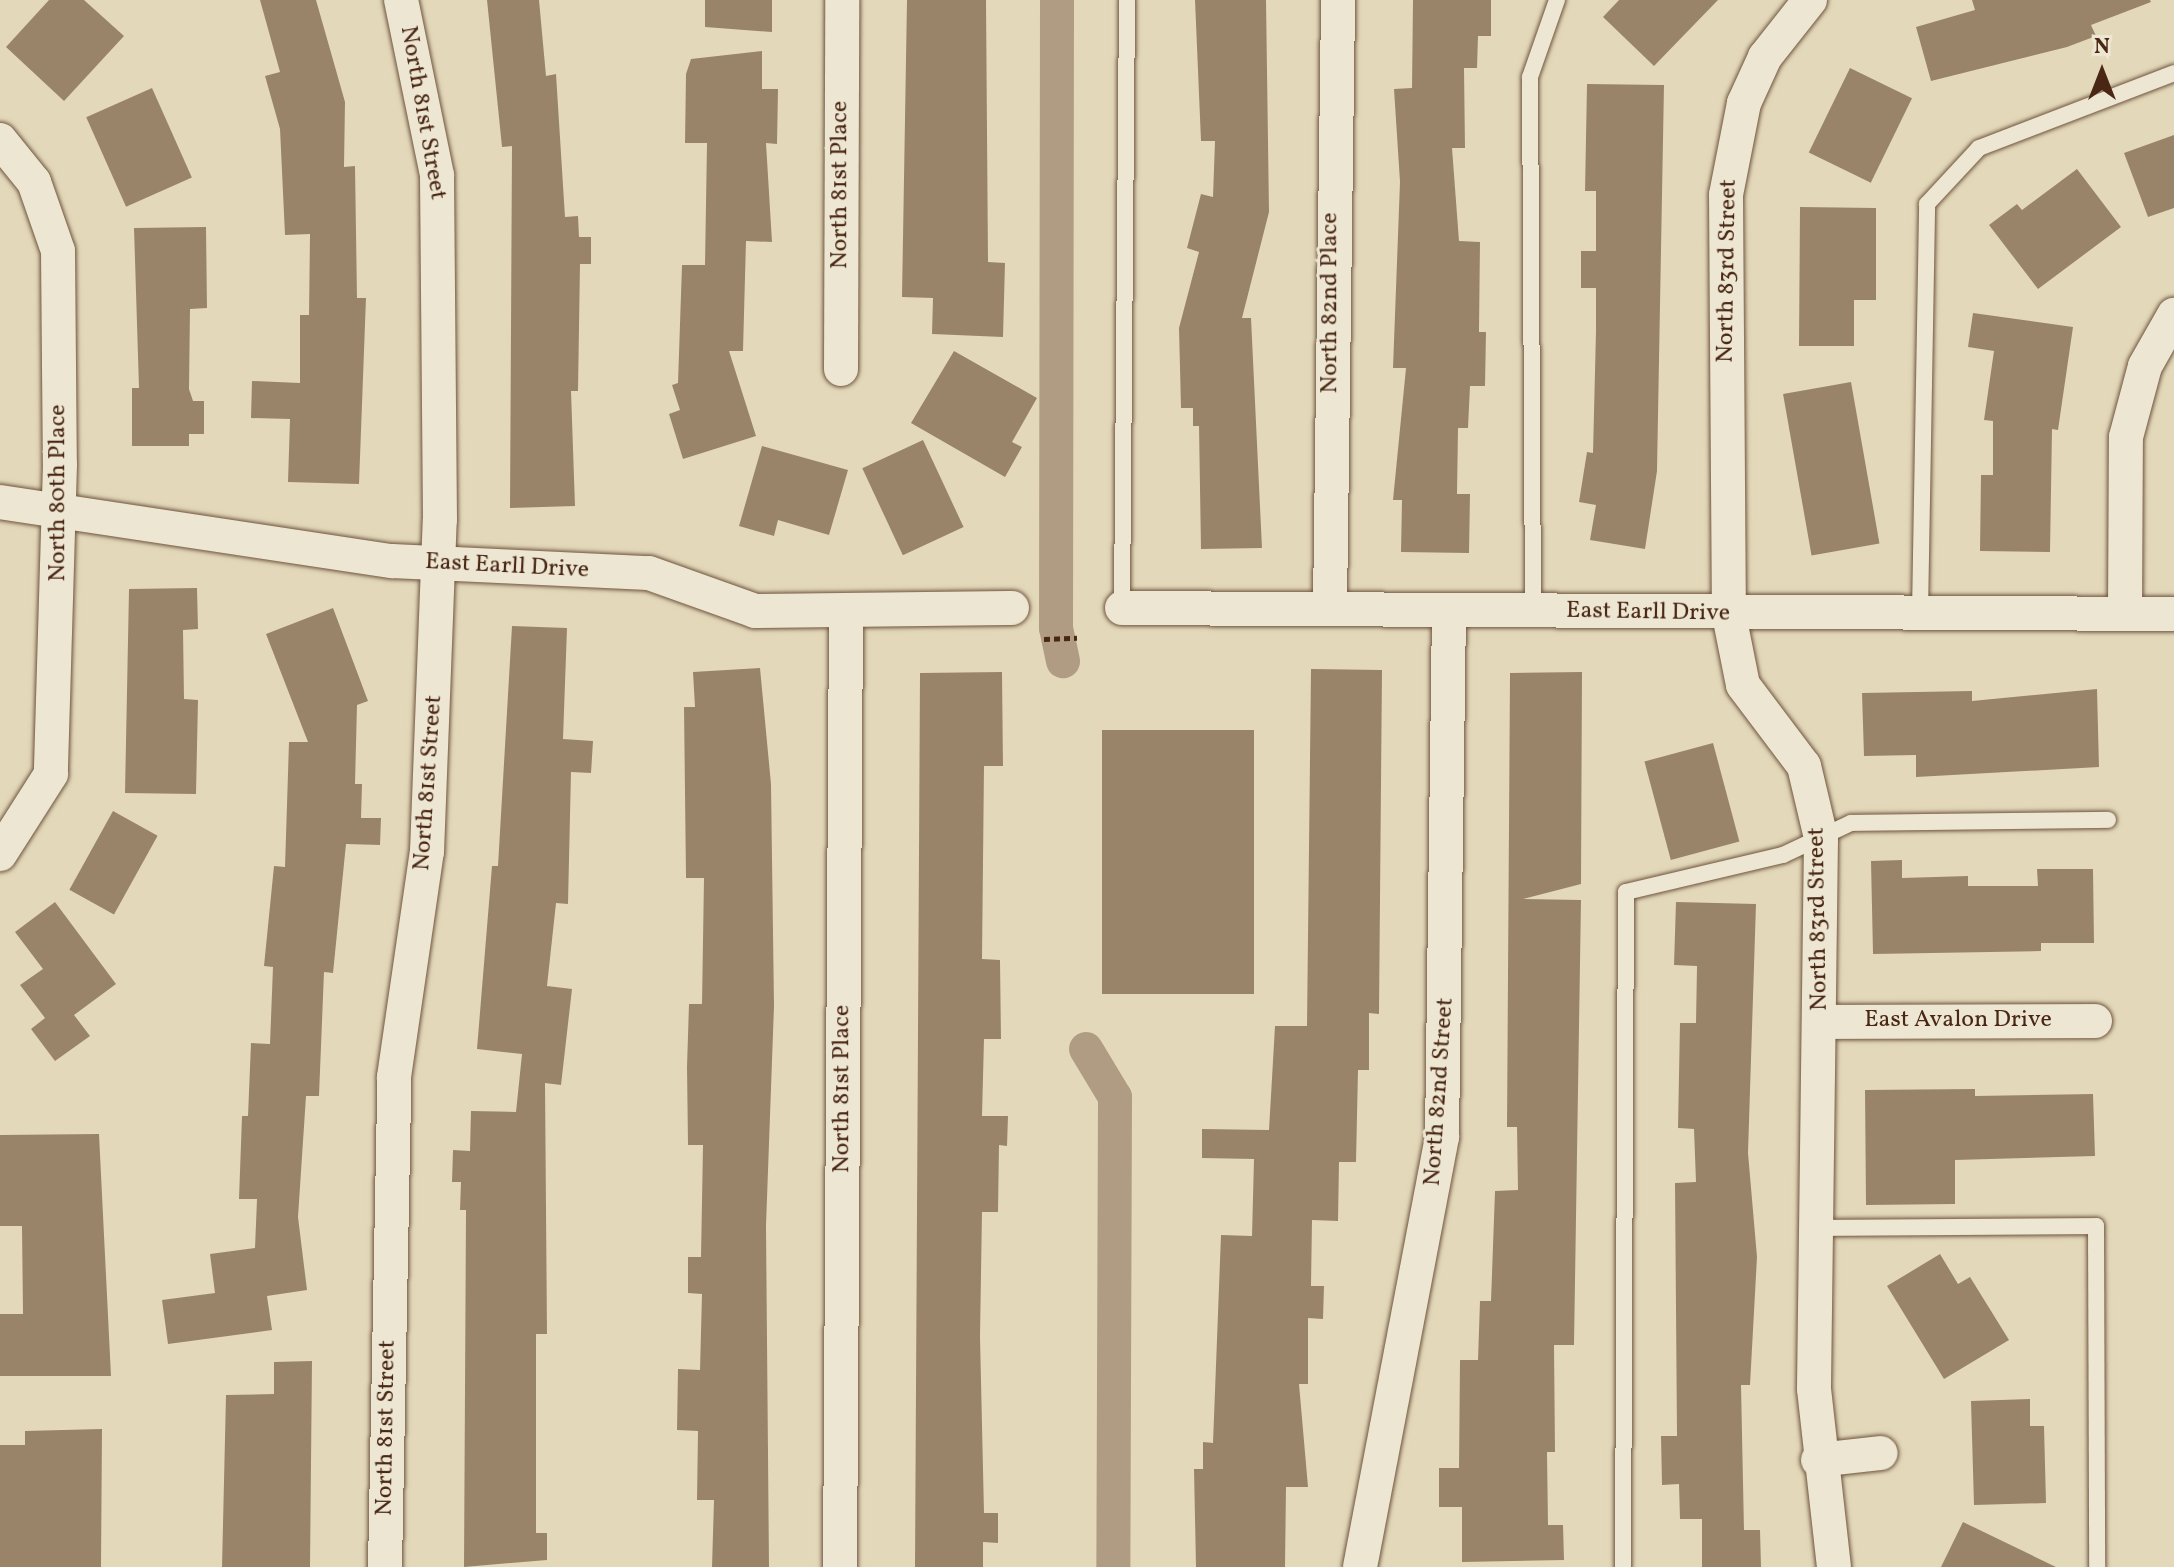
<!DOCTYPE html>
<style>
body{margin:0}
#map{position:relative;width:2174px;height:1567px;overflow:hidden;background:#e3d9ba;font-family:Vollkorn,serif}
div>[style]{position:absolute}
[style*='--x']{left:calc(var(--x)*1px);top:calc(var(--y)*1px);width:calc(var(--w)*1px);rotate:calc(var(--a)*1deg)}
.canal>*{height:34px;margin:-17px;padding:0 17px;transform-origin:17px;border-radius:17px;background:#af9c82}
.building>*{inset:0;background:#99846a;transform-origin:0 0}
.path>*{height:5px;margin-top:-2.5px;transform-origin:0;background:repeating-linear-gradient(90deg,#492714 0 6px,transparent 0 10px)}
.roads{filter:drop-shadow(0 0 2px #70543e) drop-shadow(0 0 2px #70543e)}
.lane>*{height:16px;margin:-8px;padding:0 8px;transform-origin:8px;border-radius:8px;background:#ede6d2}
.street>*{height:34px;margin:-17px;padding:0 17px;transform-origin:17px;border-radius:17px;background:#ede6d2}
span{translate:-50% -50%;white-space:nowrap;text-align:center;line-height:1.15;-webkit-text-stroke:6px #ede6d2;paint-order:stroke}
.street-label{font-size:24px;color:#492714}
.north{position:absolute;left:2062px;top:32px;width:80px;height:80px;-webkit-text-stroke:6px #ede6d2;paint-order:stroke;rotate:0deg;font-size:22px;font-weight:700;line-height:32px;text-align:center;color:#492714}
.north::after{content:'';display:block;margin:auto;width:28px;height:36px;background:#492714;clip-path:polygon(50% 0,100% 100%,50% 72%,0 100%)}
</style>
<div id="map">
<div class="canal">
<div style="--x:1057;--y:0;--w:628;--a:90.09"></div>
<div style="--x:1056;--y:628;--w:34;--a:78"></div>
<div style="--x:1086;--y:1049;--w:56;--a:58.9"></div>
<div style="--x:1115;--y:1097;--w:470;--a:90.2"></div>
</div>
<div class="building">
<div style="clip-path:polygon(49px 0,84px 0,124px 36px,64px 101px,6px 47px)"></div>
<div style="clip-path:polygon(260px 0,316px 0,345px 102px,344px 167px,355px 166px,357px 298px,366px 298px,359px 484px,288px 482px,290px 419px,251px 418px,252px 381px,300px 383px,300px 315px,309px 315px,310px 234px,285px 235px,280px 129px,265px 76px,280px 72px)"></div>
<div style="clip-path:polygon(487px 0,539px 0,546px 76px,556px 74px,565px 217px,578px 216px,579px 237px,591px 237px,591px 264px,580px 264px,578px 391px,571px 391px,575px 506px,510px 508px,512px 146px,502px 147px)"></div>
<div style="clip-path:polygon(705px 0,772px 0,772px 32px,705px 27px)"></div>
<div style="clip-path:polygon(907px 0,986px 0,988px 262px,1005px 263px,1003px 337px,932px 334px,933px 298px,902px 297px)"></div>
<div style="clip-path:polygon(1195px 0,1266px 0,1269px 212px,1242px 318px,1251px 318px,1262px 548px,1201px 549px,1199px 426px,1193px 426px,1193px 408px,1181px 408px,1179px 328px,1199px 252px,1187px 248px,1201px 194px,1213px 197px,1215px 141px,1201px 141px)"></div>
<div style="clip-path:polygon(1413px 0,1491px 0,1491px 36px,1478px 36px,1477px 68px,1464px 68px,1465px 148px,1452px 148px,1459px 241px,1480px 242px,1479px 332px,1486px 332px,1485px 386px,1470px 386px,1468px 428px,1458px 428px,1457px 494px,1470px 494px,1469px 553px,1401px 552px,1402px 500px,1393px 500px,1406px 368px,1393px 368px,1400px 182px,1394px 89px,1412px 88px)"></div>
<div style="clip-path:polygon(1619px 0,1718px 0,1654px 66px,1603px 17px)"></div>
<div style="clip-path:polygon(1972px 0,2150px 0,2151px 2px,2091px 25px,2096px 36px,2067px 47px,1931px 81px,1916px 27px,1975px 10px)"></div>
<div style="clip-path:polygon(762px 51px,762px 89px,778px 89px,777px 144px,766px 143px,772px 242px,746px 241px,743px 351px,729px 351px,756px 436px,683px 459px,669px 414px,680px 410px,672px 385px,678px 383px,682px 265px,705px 265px,707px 143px,685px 143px,686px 74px,691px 59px)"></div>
<div style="left:1850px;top:68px;width:69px;height:94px;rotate:26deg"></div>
<div style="clip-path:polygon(1587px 84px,1664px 85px,1657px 471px,1645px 549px,1590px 540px,1596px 505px,1579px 502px,1587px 452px,1593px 453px,1596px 331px,1596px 288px,1581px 288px,1581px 251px,1596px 251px,1596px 191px,1585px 191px)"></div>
<div style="left:152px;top:88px;width:98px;height:72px;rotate:66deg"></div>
<div style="clip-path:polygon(2174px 135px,2174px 208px,2148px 217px,2124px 153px)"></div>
<div style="clip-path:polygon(2077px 169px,2121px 227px,2038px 289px,1989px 225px,2017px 204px,2022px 210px)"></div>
<div style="clip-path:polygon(1800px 207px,1876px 208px,1876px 300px,1854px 300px,1854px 346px,1799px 346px)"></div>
<div style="clip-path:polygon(206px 227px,207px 308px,190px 309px,189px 389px,193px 401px,204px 401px,204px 434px,189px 434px,189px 446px,132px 446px,132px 388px,139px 388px,134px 228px)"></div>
<div style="clip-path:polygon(1973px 313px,2073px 327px,2058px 430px,2052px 429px,2050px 552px,1980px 551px,1981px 475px,1993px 475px,1993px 421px,1984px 420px,1994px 351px,1968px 347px)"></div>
<div style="clip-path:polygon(954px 351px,1037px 398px,1012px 442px,1022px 447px,1005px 477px,911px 423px)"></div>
<div style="left:1851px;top:382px;width:164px;height:69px;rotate:80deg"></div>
<div style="left:923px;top:440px;width:96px;height:67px;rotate:65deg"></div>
<div style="clip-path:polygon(762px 446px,848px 470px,829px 535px,778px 520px,774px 536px,739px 526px)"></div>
<div style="clip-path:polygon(197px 588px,198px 629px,183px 630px,184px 699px,198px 700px,196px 794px,125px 793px,129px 589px)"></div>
<div style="clip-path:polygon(333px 608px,368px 701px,357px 705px,355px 784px,362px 784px,361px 818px,381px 818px,380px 845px,346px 844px,333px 973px,324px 972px,319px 1096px,306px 1096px,298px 1217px,307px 1290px,267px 1296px,272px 1330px,168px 1344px,162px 1300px,215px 1293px,210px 1254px,255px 1248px,257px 1199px,239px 1199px,242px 1116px,248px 1116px,251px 1043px,270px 1044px,273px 967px,264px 966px,274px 866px,285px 867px,289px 742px,308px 742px,266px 634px)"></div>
<div style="clip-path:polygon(512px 626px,567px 628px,563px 739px,593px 741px,591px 773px,571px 772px,568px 904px,556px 903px,547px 986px,572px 989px,561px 1085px,545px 1083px,547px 1334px,536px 1334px,536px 1533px,547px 1533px,547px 1560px,464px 1567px,466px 1210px,460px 1210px,461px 1182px,452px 1182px,453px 1150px,470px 1151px,471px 1111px,516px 1112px,522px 1054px,477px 1049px,492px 866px,498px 866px)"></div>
<div style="clip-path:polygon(760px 668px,771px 784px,774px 1006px,766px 1226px,769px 1567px,712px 1567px,714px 1500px,697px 1500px,698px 1431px,677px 1430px,678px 1369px,700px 1370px,702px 1294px,688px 1293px,688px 1257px,701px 1257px,703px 1145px,688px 1145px,687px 1067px,689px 1004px,702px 1004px,704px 878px,686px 878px,684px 707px,695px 707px,693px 672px)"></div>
<div style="clip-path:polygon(1311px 669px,1382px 670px,1379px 1014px,1369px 1013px,1369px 1070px,1358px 1070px,1356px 1162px,1339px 1162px,1338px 1221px,1312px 1220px,1311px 1286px,1324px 1286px,1323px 1319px,1308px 1318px,1308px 1384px,1299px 1384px,1308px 1487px,1286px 1487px,1285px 1567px,1196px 1567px,1194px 1469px,1203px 1469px,1203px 1442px,1213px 1443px,1221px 1235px,1252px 1236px,1254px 1159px,1202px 1158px,1202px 1129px,1269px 1130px,1275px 1026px,1307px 1026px)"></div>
<div style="clip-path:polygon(1002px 672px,1003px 766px,984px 766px,982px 959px,1000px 960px,1001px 1039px,984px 1039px,982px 1116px,1008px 1116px,1007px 1146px,999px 1145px,998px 1212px,982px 1212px,980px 1337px,984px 1513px,998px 1513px,998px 1543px,983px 1542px,983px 1567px,915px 1567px,920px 673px)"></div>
<div style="clip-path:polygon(1582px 672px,1581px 884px,1523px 899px,1581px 900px,1574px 1345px,1554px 1345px,1555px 1452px,1547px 1452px,1548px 1525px,1563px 1525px,1564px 1560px,1462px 1562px,1462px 1507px,1439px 1507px,1439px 1468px,1459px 1468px,1460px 1360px,1478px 1360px,1480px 1301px,1491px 1301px,1495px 1191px,1518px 1190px,1517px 1127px,1507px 1127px,1510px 673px)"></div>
<div style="clip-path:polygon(2097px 689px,2099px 767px,1916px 777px,1916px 755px,1864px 756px,1862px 693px,1972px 691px,1972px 701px)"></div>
<div style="left:1102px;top:730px;width:152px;height:264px"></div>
<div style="left:1713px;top:743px;width:102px;height:71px;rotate:75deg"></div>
<div style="left:113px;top:811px;width:51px;height:90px;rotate:29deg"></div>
<div style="clip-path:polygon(1902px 860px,1902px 878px,1968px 876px,1968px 886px,2038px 886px,2037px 869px,2093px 869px,2094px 943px,2041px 943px,2041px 951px,1873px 954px,1871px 861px)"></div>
<div style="clip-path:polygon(55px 902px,116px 984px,74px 1015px,90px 1036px,55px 1061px,31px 1029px,45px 1018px,20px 985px,43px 969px,15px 932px)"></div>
<div style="clip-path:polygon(1676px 902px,1756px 904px,1748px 1153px,1757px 1257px,1750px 1385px,1741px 1385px,1744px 1530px,1760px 1530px,1761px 1567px,1702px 1567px,1702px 1519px,1680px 1519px,1679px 1484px,1662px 1485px,1661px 1436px,1677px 1436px,1675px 1183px,1696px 1182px,1694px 1129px,1678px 1128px,1680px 1023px,1696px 1023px,1697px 966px,1674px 965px)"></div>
<div style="clip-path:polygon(1975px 1089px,1975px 1096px,2093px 1094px,2095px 1156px,1955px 1160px,1955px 1204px,1866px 1205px,1865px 1090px)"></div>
<div style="clip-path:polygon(99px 1134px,111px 1376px,0 1376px,0 1314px,23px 1314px,22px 1226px,0 1226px,0 1135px)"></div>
<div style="clip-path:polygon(1940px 1254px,1958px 1284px,1970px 1277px,2009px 1340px,1944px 1379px,1887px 1286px)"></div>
<div style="clip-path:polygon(312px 1361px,310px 1567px,222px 1567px,226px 1395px,274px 1394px,274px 1362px)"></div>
<div style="clip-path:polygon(2030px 1399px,2030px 1426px,2044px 1426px,2046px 1503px,1974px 1505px,1971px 1401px)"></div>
<div style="clip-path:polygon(102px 1429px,101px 1567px,0 1567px,0 1445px,25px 1445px,25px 1431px)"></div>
<div style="clip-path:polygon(1963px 1522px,2056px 1567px,1941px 1567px)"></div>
</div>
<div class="path">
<div style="--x:1044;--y:639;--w:33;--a:-2"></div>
</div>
<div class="roads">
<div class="lane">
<div style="--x:1122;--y:608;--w:608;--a:-89.53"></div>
<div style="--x:1533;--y:611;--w:534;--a:-90.32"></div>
<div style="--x:1530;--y:77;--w:82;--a:-70.7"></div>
<div style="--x:1920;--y:613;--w:409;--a:-89"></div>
<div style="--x:1927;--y:204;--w:76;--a:-47.1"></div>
<div style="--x:1979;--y:148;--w:209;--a:-21"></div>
<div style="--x:1818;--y:1228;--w:278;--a:-0.4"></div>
<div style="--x:2096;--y:1226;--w:341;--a:89.8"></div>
<div style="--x:1623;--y:1567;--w:675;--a:-89.75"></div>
<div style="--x:1626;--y:892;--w:161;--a:-13.3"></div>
<div style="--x:1783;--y:855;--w:75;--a:-25.2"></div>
<div style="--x:1851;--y:823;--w:257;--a:-0.7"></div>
</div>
<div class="street">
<div style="--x:1810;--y:0;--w:73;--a:128.3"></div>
<div style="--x:1765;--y:57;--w:51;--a:114.5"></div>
<div style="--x:1744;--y:103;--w:94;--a:101.1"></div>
<div style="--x:1726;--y:195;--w:420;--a:89.6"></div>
<div style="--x:1729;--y:615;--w:71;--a:78.7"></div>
<div style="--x:1743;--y:685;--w:101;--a:53"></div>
<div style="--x:1804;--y:766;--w:74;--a:76.7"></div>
<div style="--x:1821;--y:838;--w:551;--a:90.73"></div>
<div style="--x:1814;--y:1389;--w:179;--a:83.6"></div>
<div style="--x:0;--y:140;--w:54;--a:51"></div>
<div style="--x:34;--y:182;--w:73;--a:70.8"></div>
<div style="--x:58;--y:251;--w:213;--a:89.5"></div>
<div style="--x:60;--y:464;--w:310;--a:91.7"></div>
<div style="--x:51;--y:774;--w:95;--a:122.5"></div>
<div style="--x:841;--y:369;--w:369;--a:-89.8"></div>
<div style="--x:0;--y:502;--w:396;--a:8.6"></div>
<div style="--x:392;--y:561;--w:257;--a:2.7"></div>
<div style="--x:649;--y:573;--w:113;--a:19.7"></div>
<div style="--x:755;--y:611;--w:257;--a:-0.7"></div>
<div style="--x:1330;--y:607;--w:607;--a:-89.24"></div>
<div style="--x:1122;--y:608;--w:1052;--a:0.33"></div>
<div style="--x:2125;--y:614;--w:177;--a:-89.7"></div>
<div style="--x:2126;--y:437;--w:73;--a:-75"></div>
<div style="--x:2145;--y:366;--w:59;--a:-60.4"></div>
<div style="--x:1822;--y:1022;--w:273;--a:-0.2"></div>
<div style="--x:1818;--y:1460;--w:63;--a:-6.3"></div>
<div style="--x:385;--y:1567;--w:490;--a:-88.9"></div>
<div style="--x:394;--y:1077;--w:227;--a:-81.7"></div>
<div style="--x:427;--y:852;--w:332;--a:-87.8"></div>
<div style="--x:440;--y:520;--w:345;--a:-90.5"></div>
<div style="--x:437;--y:175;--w:179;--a:-101.6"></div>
<div style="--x:840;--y:1567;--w:956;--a:-89.64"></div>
<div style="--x:1360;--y:1567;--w:438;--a:-79.2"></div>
<div style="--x:1442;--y:1137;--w:527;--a:-89.24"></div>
</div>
</div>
<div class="street-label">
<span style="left:422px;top:113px;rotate:80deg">North 81st Street</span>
<span style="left:841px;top:185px;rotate:-90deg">North 81st Place</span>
<span style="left:1728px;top:271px;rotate:-89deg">North 83rd Street</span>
<span style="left:1331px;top:303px;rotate:-90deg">North 82nd Place</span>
<span style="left:59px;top:493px;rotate:-90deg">North 80th Place</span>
<span style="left:507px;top:567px;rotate:3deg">East Earll Drive</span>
<span style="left:1648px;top:613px;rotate:1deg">East Earll Drive</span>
<span style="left:429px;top:783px;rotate:-86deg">North 81st Street</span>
<span style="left:1819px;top:919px;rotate:-91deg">North 83rd Street</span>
<span style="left:1958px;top:1021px">East Avalon Drive</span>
<span style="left:843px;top:1089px;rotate:-90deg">North 81st Place</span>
<span style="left:1440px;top:1092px;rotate:-86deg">North 82nd Street</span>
<span style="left:387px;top:1428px;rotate:-89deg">North 81st Street</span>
</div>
<div class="north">N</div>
</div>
